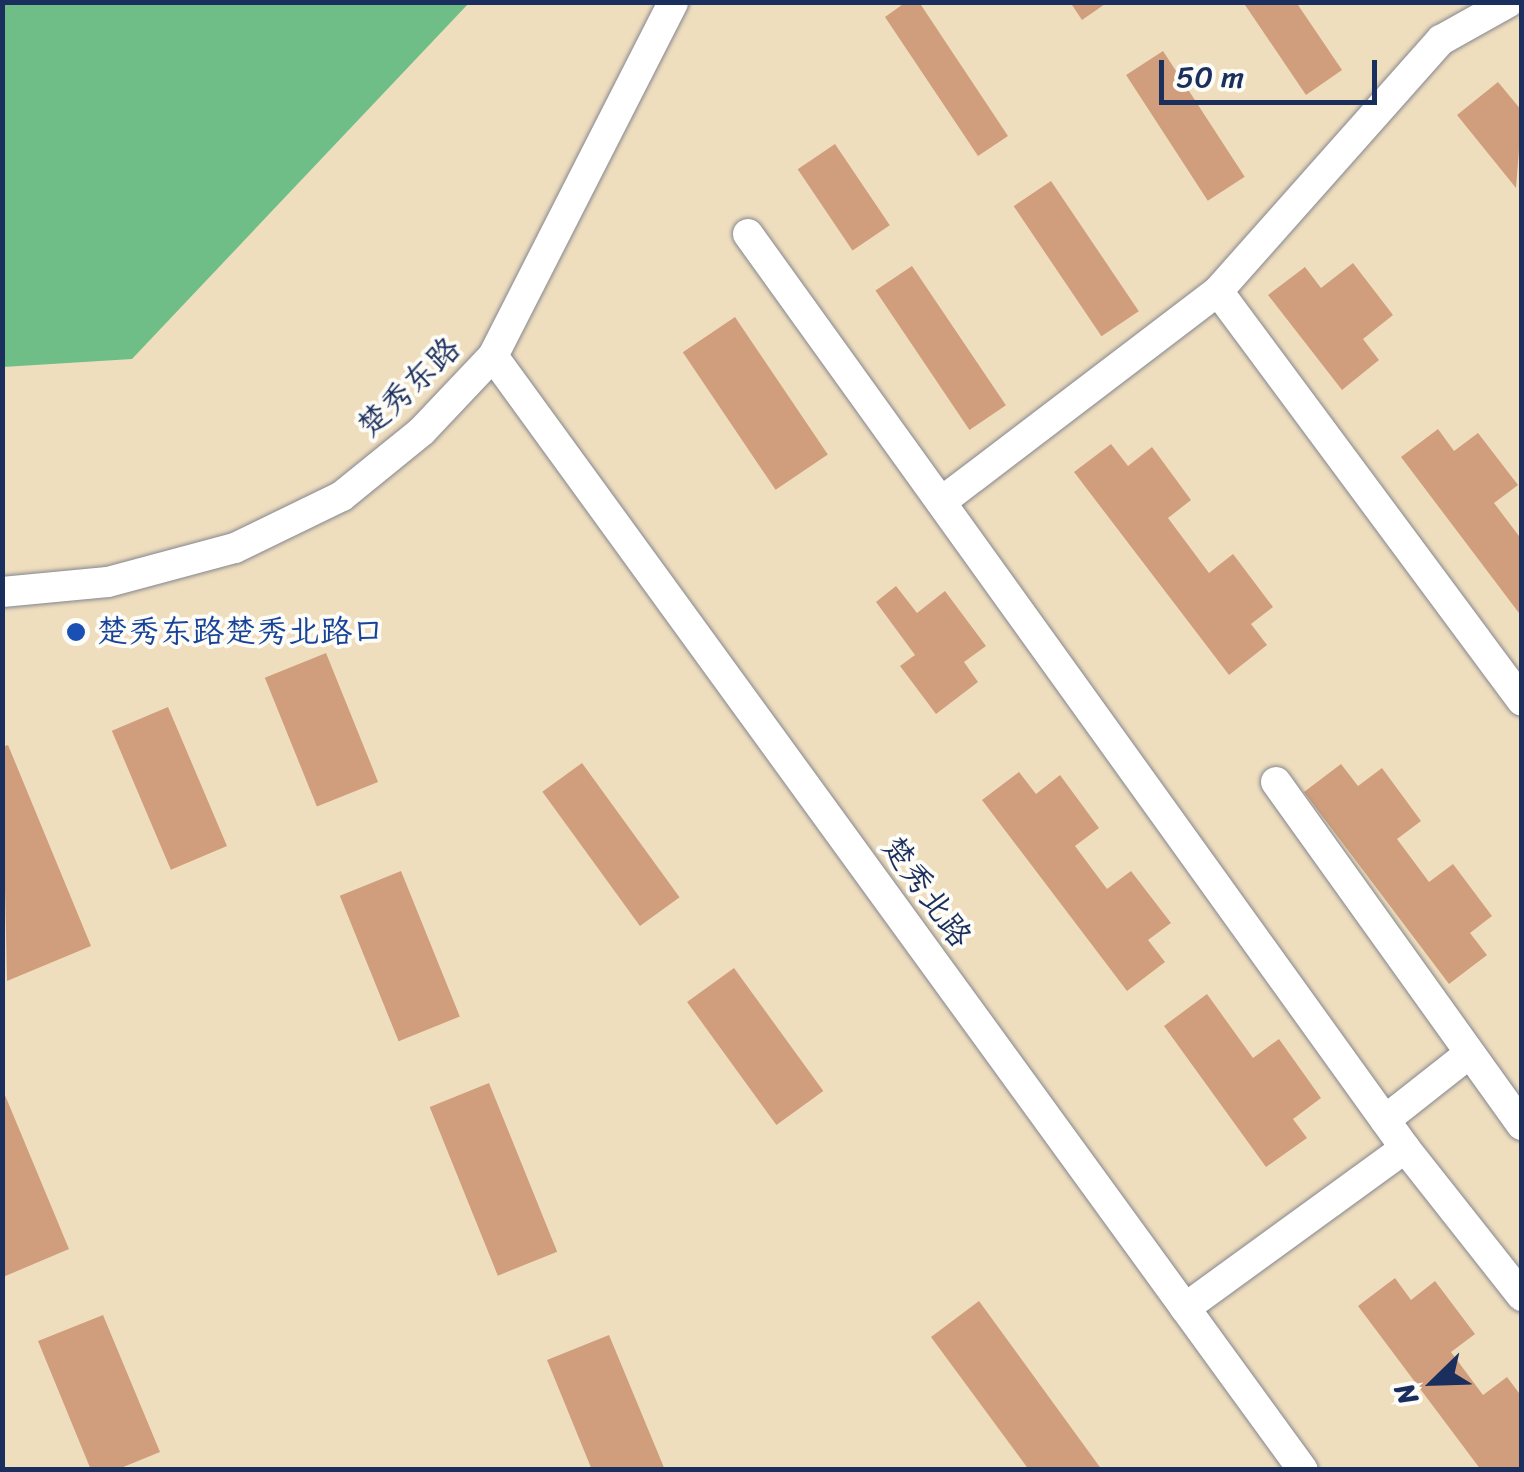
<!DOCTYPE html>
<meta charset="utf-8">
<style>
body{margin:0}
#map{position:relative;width:1524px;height:1472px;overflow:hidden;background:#efdebe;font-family:Sriracha,"LXGW WenKai TC",sans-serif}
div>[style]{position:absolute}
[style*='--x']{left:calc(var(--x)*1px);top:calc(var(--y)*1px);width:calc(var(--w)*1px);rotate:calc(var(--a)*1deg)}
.forest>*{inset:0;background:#6fbe88}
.building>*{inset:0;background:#d09e7c;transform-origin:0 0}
.roads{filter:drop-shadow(0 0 2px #85868e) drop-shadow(0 0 2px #85868e)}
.minor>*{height:30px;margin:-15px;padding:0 15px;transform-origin:15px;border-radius:15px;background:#fff}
.dots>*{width:28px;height:28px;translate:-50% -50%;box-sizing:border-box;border:5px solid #fdfcf7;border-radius:50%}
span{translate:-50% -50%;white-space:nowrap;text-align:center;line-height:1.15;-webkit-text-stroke:8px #fdfcf7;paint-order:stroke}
.street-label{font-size:32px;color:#1b2f5e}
.transit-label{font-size:32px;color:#164399}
.left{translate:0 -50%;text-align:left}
.frame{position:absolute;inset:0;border:5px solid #1b2f5e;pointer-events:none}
.north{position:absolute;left:1384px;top:1332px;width:100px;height:100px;-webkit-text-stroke:8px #fdfcf7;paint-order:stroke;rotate:247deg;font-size:28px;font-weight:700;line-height:40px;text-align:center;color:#1b2f5e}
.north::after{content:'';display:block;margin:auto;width:35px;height:45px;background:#1b2f5e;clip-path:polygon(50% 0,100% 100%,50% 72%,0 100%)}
.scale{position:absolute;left:1159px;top:60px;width:218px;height:45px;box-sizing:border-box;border:5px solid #1b2f5e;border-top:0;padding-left:12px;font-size:30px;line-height:35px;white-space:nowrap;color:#1b2f5e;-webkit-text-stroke:8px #fdfcf7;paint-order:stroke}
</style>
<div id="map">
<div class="forest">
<div style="clip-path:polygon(3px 2px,469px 2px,469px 3px,132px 359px,3px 367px)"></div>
</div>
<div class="building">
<div style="clip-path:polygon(906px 2px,919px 2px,1008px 136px,978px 156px,885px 17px)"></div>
<div style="clip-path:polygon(1070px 2px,1108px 2px,1082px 20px)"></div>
<div style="clip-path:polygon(1243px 2px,1296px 2px,1342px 70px,1306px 95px)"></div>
<div style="left:1163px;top:51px;width:150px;height:44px;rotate:57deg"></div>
<div style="clip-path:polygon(1498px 82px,1522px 111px,1516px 188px,1457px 115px)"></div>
<div style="left:835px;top:144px;width:98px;height:45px;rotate:56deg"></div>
<div style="left:1051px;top:181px;width:157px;height:45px;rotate:56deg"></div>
<div style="clip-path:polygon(1353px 263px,1393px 315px,1363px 339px,1379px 360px,1342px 390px,1268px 295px,1305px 267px,1321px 288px)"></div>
<div style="left:912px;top:266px;width:168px;height:44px;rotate:56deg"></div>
<div style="left:735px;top:317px;width:166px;height:63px;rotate:56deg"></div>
<div style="clip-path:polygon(1438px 429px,1454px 451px,1478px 433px,1518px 485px,1494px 503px,1522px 540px,1522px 617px,1401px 457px)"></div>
<div style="clip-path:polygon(1111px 444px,1128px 466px,1152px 447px,1191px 500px,1168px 518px,1209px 573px,1233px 554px,1273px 607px,1251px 624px,1267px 645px,1229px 675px,1074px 472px)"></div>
<div style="clip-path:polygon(896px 586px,917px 613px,945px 591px,986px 646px,964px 662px,978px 682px,936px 714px,900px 666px,915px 655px,876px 602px)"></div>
<div style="left:326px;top:653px;width:139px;height:66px;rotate:68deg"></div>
<div style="left:168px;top:707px;width:151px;height:61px;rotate:67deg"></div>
<div style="clip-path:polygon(8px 745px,91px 946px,7px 981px,2px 747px)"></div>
<div style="left:582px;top:763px;width:166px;height:49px;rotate:54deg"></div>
<div style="clip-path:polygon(1341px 764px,1358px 786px,1382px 768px,1421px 821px,1397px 839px,1429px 882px,1453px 864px,1492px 916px,1470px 933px,1487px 955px,1449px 984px,1304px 792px)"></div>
<div style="clip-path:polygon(1019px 772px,1036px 794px,1060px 775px,1099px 828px,1075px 846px,1107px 889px,1131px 871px,1171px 923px,1148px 940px,1165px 962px,1127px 991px,982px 800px)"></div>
<div style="left:401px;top:871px;width:157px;height:66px;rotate:68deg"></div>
<div style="left:734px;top:968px;width:152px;height:58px;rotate:54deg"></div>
<div style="clip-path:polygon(1207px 994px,1253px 1058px,1279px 1039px,1321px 1098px,1293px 1119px,1307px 1138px,1266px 1167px,1164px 1026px)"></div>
<div style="left:489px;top:1083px;width:182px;height:64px;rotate:68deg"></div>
<div style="clip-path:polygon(2px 1088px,69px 1249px,3px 1277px,2px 1274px)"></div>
<div style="clip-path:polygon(1395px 1278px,1411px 1300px,1435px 1281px,1475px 1334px,1451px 1352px,1483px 1395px,1507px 1377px,1522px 1397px,1522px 1470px,1481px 1470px,1358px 1306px)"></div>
<div style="clip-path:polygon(979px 1301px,1102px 1470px,1029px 1470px,931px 1337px)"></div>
<div style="clip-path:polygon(103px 1315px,160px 1452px,116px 1470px,91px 1470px,38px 1341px)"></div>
<div style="clip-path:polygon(609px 1335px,665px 1470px,592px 1470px,547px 1360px)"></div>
</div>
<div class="roads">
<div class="minor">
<div style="--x:748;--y:234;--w:1126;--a:54.29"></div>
<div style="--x:1405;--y:1148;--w:189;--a:51.7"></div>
<div style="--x:1218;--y:291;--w:510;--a:53.44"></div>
<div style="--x:493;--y:356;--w:1377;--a:53.98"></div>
<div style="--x:941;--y:502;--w:348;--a:-37.3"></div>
<div style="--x:1218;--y:291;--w:336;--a:-48.4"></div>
<div style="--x:1441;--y:40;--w:78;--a:-29.2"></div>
<div style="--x:2;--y:592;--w:106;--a:-5.4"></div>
<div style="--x:108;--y:582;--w:131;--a:-15"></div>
<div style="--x:235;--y:548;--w:119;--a:-25.9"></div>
<div style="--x:342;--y:496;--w:103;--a:-39.1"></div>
<div style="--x:422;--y:431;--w:103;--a:-46.6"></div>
<div style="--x:493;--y:356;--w:397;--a:-63"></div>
<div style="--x:1276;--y:782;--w:422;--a:54.4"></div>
<div style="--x:1385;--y:1120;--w:107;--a:-38.2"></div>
<div style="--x:1185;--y:1308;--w:272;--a:-36"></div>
</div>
</div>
<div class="dots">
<div style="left:76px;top:632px;background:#1a4fb4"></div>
</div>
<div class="street-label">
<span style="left:409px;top:388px;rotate:-44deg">楚秀东路</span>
<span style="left:926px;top:892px;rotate:54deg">楚秀北路</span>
</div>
<div class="transit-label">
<span class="left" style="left:96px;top:632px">楚秀东路楚秀北路口</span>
</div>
<div class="frame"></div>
<div class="north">N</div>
<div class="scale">50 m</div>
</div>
